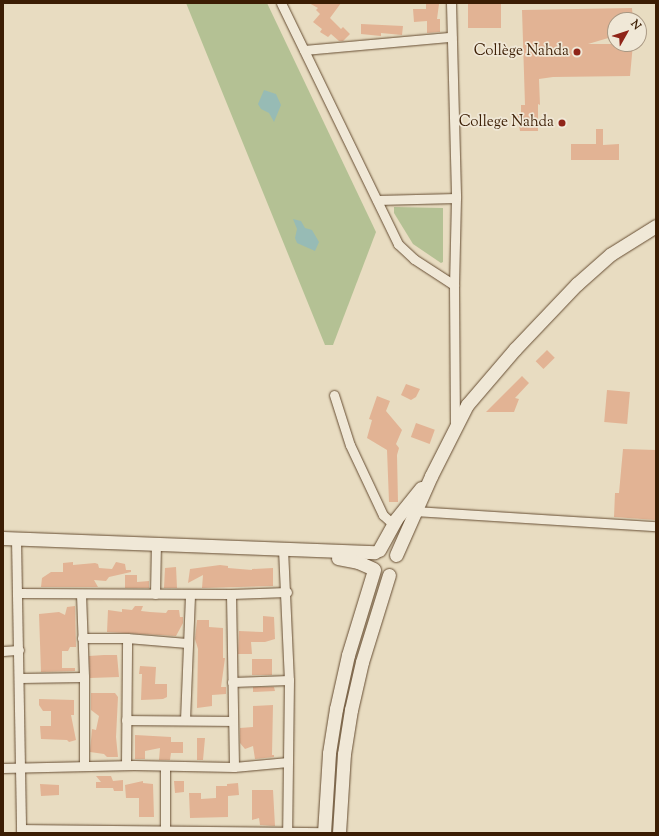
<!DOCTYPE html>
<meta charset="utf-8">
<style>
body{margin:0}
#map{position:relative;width:659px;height:836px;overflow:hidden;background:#e8dcc1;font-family:"Sorts Mill Goudy",serif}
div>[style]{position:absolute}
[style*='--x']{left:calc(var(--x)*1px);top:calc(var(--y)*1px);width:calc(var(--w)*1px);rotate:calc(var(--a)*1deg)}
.green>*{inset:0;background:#b4c194}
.water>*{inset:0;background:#97bbb5}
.building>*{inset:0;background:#e2b394;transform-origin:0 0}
.roads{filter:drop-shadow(0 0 1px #664d32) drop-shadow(0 0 1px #664d32)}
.minor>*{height:9px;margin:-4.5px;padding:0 4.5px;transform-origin:4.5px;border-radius:4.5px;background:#f0e8d7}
.secondary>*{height:13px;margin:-6.5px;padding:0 6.5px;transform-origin:6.5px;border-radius:6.5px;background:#f0e8d7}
.dots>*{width:11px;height:11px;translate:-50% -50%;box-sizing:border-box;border:2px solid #f0e8d7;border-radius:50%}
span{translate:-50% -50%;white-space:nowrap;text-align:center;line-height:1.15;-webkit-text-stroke:3.5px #f0e8d7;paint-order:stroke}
.poi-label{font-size:15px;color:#3b1d03}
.right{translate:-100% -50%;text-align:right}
.frame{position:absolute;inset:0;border:4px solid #3b1d03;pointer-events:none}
.north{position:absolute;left:607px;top:12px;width:40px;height:40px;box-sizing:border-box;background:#f0e8d7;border:1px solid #a89782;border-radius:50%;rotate:51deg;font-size:11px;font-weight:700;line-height:16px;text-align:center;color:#3b1d03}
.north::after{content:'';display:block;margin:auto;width:14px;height:18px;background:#8f2418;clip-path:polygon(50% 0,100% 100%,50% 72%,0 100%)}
</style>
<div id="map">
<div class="green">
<div style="clip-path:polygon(186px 3px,267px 3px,376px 232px,333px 345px,325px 345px)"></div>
<div style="clip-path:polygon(394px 207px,443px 208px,443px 262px,441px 263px,413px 244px,394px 213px)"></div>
</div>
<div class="water">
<div style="clip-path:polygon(264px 90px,276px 94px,281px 105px,274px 122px,269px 113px,261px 109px,258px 104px)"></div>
<div style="clip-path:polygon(293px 219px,301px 221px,305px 228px,312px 230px,319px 242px,315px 251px,297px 243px,295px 238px,297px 229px)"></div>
</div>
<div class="building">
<div style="clip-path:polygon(309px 3px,341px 3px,330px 18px,341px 29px,343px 27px,350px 34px,343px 41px,339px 41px,331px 34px,328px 37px,320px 32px,322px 29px,313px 22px,320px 14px,316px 10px,318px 8px)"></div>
<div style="clip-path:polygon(426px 3px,439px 4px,437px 19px,440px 19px,440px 32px,427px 33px,427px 21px,414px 22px,413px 9px,426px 9px)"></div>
<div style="left:468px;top:3px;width:33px;height:25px"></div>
<div style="clip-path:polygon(632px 8px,633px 20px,615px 20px,615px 36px,588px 44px,633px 44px,630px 76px,553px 77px,539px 79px,540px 105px,538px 104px,538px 131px,520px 131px,517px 114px,521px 114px,521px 105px,525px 105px,522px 10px)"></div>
<div style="clip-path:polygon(361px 24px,403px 26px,402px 35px,381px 33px,381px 36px,361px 34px)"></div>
<div style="clip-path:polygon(596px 129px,603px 129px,603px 145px,619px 144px,619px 160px,571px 160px,571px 144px,596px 144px)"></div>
<div style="left:547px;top:350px;width:11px;height:16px;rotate:45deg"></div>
<div style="clip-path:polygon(522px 376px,529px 383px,515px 398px,519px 399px,514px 412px,486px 412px)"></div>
<div style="clip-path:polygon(406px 384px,420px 389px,416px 397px,411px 400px,401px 395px)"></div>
<div style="left:607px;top:390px;width:23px;height:32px;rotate:5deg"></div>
<div style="clip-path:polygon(377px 396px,390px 401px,386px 411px,402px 430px,396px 444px,399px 448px,397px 455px,398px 502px,389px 502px,387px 450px,367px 438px,372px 420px,369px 419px)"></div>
<div style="left:416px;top:423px;width:20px;height:15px;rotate:20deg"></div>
<div style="clip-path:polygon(623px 449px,656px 450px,656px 520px,614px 517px,615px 493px,619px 493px)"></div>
<div style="clip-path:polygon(73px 562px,73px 565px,95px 563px,98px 564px,99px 568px,112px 569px,116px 562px,125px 564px,126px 570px,131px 570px,131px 572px,109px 577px,106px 581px,94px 580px,98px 587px,41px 587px,42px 578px,51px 572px,63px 572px,63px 563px)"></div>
<div style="clip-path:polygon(220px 565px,228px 566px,228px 568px,252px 570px,252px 569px,273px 568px,273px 586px,202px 588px,203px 575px,188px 583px,190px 569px)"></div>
<div style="clip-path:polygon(176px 567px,177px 588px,164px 588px,165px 568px)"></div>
<div style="clip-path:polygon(125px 575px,137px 575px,137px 582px,149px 581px,149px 588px,125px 588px)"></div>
<div style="clip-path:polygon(75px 606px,76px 647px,70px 647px,68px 651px,62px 651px,62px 668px,75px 668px,75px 671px,41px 672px,39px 614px,59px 612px,65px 615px,67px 607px)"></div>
<div style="clip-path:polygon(135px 606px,143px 606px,141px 611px,150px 612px,166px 613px,168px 610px,179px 610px,180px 617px,183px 617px,183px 623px,176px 636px,107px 632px,108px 610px,122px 612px,122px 609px,132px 610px)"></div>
<div style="clip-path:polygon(263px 616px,274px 617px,275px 639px,265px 642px,251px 642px,252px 654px,238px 654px,239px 631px,263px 632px)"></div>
<div style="clip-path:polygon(197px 620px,209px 620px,209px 627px,223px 628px,223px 658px,225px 658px,221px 687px,226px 687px,226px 694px,212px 695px,212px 706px,197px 708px,198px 649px,195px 639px)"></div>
<div style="clip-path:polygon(104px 655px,117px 655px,119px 677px,90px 678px,89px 656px)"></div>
<div style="left:252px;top:659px;width:20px;height:16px"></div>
<div style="clip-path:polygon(140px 666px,156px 667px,155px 684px,167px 684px,167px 697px,163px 699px,141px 700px,142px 674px,139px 674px)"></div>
<div style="clip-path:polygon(253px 687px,274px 687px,275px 691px,253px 692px)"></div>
<div style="clip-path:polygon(91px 693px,115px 693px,118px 697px,116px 737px,118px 757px,107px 757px,104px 754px,90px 752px,92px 729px,96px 730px,99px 716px,91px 710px)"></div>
<div style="clip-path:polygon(39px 699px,74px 700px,74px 715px,71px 715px,76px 740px,69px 742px,67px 740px,41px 739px,40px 726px,51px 726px,51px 711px,43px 711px,39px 705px)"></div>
<div style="clip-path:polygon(273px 705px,272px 755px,274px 755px,274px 757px,255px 759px,253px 746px,245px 749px,240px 743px,240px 728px,253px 727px,253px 706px)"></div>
<div style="clip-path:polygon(135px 735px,171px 737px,171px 742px,183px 742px,183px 753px,171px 753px,170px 760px,159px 760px,160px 748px,145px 751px,145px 759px,135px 759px)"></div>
<div style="clip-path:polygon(197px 738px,205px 738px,203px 760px,197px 760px)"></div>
<div style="clip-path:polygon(96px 776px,111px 776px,113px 781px,123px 780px,123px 791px,114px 791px,113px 788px,96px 788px,96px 782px,101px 782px)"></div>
<div style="clip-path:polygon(143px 781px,143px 783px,153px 784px,154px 817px,139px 817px,139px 798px,126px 798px,125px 785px)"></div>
<div style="clip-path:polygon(174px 781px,184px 781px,184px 792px,175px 793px)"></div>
<div style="clip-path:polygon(238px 783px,239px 795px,228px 796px,228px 817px,190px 818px,189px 793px,201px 793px,201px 799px,216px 798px,216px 786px,227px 786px,227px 784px)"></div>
<div style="clip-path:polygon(40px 784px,59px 785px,59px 795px,41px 796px)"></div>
<div style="clip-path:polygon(252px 790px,273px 790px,275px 826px,260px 825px,259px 818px,252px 820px)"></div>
</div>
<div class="roads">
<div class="minor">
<div style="--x:281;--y:3;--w:268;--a:64.1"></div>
<div style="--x:398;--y:244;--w:22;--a:43"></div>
<div style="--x:414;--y:259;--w:48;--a:33"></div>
<div style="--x:451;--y:3;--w:195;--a:88.5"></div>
<div style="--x:456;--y:198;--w:87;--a:91.3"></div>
<div style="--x:454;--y:285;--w:141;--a:89.6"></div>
<div style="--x:304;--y:50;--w:148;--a:-5.1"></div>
<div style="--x:377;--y:200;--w:79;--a:-1.5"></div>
<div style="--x:334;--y:395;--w:52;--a:72.3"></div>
<div style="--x:350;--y:445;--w:77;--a:64.8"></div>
<div style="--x:383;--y:515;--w:13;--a:42"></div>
<div style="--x:415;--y:511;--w:241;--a:3.6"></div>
<div style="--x:16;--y:538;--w:295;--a:89"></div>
<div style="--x:283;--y:549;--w:131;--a:87.4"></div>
<div style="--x:289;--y:680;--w:153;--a:90.7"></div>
<div style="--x:18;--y:593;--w:213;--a:0.3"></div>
<div style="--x:231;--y:594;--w:56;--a:-2"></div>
<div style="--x:81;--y:594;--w:83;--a:87.9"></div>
<div style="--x:84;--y:677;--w:88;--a:90"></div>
<div style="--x:155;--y:594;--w:51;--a:-88.9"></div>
<div style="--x:231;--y:594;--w:173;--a:89"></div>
<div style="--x:82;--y:638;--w:45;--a:0"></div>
<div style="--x:127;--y:638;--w:60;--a:4.8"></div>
<div style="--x:3;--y:651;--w:16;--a:-4"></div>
<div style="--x:20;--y:678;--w:64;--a:-0.9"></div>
<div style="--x:232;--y:682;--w:57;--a:-2"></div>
<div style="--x:126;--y:720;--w:107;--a:0.5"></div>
<div style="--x:185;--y:720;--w:126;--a:-87.7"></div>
<div style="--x:126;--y:765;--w:127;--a:-89.5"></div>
<div style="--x:3;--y:768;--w:131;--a:-1.3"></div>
<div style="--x:134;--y:765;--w:100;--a:1.1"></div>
<div style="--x:234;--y:767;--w:54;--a:-5.3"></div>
<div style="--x:21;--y:829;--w:303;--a:0.6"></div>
<div style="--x:165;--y:833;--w:67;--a:-90"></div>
</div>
<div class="secondary">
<div style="--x:3;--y:538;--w:372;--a:2.2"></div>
<div style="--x:379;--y:550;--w:35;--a:-61"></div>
<div style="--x:396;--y:519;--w:40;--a:-51"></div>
<div style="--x:396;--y:555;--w:86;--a:-66.1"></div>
<div style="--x:431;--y:476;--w:80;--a:-63.1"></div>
<div style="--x:467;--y:405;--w:74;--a:-49.4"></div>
<div style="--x:515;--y:349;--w:90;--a:-46.4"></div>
<div style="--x:577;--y:284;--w:45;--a:-41.4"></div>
<div style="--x:611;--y:254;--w:53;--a:-31.9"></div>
<div style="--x:338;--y:558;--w:20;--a:11"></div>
<div style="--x:358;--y:562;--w:17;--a:24"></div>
<div style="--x:324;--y:833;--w:80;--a:-86.4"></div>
<div style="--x:329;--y:753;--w:45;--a:-81"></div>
<div style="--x:336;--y:709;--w:55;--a:-77.5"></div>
<div style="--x:348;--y:655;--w:89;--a:-73"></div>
<div style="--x:339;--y:833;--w:79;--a:-86.4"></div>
<div style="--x:344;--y:754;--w:45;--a:-81"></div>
<div style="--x:351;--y:710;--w:49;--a:-77.1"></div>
<div style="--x:362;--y:662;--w:91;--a:-72.8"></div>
</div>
</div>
<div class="dots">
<div style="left:577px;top:52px;background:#8f2418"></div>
<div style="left:562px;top:123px;background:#8f2418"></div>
</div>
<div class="poi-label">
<span class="right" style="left:569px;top:52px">Collège Nahda</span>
<span class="right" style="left:554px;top:123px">College Nahda</span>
</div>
<div class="frame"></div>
<div class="north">N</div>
</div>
